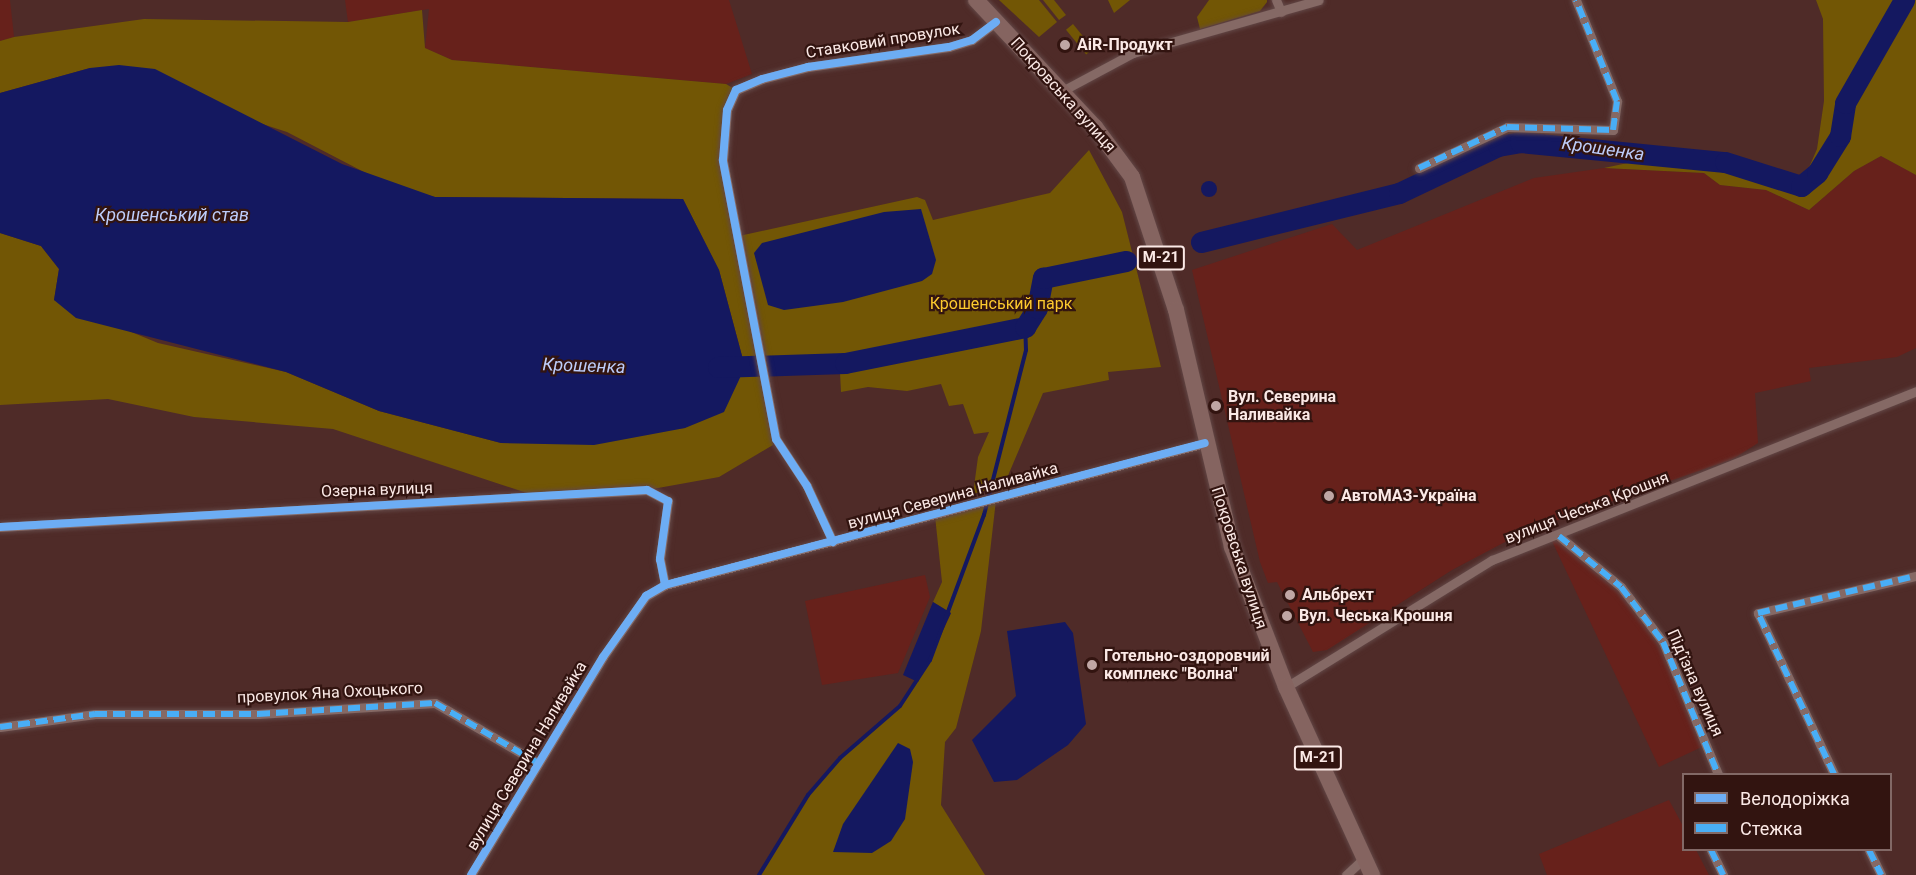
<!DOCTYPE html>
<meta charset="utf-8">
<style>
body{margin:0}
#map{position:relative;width:1916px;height:875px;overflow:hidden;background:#4f2b28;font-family:Roboto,sans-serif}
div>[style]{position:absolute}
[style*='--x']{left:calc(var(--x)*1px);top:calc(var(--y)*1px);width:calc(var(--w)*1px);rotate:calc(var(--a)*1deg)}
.built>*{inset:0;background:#67211b}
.green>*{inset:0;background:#725605;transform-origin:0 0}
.water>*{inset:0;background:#141860}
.round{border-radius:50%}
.stream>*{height:4px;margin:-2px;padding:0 2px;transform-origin:2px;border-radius:2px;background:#141860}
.river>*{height:21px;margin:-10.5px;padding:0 10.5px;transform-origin:10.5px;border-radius:10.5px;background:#141860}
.roads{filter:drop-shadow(0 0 2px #624746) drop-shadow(0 0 2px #624746)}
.street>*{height:9px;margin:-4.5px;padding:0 4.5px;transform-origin:4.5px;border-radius:4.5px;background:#856965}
.highway>*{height:16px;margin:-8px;padding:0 8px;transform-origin:8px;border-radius:8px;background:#856460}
.quiet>*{height:6px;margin-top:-3px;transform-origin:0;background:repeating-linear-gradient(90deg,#49aef6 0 12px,transparent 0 18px)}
.cycleway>*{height:8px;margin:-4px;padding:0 4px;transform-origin:4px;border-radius:4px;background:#6dadf4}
.dots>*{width:16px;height:16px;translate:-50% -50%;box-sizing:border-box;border:3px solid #321410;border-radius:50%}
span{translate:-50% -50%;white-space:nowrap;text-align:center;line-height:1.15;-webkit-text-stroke:4.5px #321410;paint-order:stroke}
.shield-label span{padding:2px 4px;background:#321410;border:2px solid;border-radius:4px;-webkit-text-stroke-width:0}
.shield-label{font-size:15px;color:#fbe9e6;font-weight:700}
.street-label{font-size:16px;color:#fbe9e6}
.poi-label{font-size:16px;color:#fbe9e6;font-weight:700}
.left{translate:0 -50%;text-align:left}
.park-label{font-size:16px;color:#fdca2e}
.water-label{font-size:18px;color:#bdcdfb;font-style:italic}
.legend{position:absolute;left:1682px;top:773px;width:210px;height:78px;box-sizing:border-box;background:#321410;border:2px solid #826966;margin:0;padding:8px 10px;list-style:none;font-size:18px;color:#fbe9e6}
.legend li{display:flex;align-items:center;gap:12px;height:30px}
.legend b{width:30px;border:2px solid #826966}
</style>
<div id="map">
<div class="built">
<div style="clip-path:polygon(0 0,10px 0,14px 37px,0 41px)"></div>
<div style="clip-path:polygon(345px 0,729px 0,752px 74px,726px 84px,452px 60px,425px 48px,429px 9px,348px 22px)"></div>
<div style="clip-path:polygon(1881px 156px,1916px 175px,1916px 348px,1897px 357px,1809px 368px,1811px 381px,1755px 393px,1758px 443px,1733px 459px,1524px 532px,1452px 570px,1327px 650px,1313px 652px,1277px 582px,1268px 583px,1260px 562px,1192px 270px,1332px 224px,1357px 250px,1534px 178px,1604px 168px,1704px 173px,1720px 185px,1766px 190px,1809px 210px,1854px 171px)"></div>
<div style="clip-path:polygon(1559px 536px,1621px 587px,1663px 642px,1706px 745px,1659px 767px,1551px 539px)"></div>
<div style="clip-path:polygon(925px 575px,930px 597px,898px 673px,822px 685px,805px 601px)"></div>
<div style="clip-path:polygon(1669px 800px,1683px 826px,1684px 850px,1696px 850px,1709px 875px,1547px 875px,1539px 854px)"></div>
</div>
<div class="green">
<div style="clip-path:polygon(999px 0,1039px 0,1057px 22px,1039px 37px)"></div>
<div style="clip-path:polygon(1043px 0,1054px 0,1066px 15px,1059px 20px)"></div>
<div style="clip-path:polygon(1108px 0,1130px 0,1114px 13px)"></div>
<div style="clip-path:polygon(1209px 0,1267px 0,1267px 2px,1260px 11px,1200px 29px,1197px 17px)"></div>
<div style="clip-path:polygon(1816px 0,1916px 0,1916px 175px,1881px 156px,1854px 171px,1809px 210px,1766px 190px,1720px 185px,1704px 173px,1604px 168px,1656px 157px,1725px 162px,1801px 186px,1817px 149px,1824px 101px,1823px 19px)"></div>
<div style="clip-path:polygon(422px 10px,425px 48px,452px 60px,726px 84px,736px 90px,723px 160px,739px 236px,917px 197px,925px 200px,933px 220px,1050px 193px,1089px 150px,1122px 212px,1161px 367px,1108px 372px,1109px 380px,1043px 393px,1004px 485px,973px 494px,978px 457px,989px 432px,974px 434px,963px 404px,949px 406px,941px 384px,907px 391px,868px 387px,841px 392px,840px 373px,764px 375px,773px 445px,719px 477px,647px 490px,536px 496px,333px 429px,194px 417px,108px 399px,0 405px,0 233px,41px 246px,59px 269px,54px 300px,158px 343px,286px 372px,379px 411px,501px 443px,685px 428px,745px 367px,719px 270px,683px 199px,435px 197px,387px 184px,287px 132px,90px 68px,0 93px,0 41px,14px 37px,144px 19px,348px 22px)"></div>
<div style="left:1073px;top:24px;width:32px;height:9px;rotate:51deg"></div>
<div style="clip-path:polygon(996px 500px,981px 631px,956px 728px,945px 742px,941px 805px,985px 875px,759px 875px,808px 795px,840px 758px,900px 706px,930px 660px,951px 613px,933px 602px,942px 582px,935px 516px)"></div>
</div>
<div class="water">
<div style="clip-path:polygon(119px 65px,155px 69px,342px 164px,435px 197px,683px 199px,719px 270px,745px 367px,724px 412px,685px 428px,594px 445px,501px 443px,379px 411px,286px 372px,76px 318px,54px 300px,59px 269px,41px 246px,0 233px,0 93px,90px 68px)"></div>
<div class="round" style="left:1201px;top:181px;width:16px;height:16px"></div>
<div style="clip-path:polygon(921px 209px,936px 260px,932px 274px,922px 281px,843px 302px,784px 310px,768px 305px,754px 253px,762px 243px,884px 212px)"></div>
<div style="clip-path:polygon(933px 602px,951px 613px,918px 682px,903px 675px)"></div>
<div style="clip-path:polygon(1065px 622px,1073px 633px,1086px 724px,1068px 745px,1017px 780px,994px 782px,972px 740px,1016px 696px,1007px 631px)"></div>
<div style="clip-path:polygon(898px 743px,910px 749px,913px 762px,905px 819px,891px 841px,872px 853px,833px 852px,843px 824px)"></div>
</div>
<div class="stream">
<div style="--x:759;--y:875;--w:94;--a:-58.5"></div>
<div style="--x:808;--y:795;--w:49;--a:-49.1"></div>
<div style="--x:840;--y:758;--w:79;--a:-40.9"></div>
<div style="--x:900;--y:706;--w:55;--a:-56.9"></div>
<div style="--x:930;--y:660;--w:155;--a:-69.6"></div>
<div style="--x:984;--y:515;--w:170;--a:-75.7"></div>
<div style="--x:1026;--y:350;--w:23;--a:-92"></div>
</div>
<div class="river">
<div style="--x:1201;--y:242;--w:204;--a:-13.9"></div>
<div style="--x:1399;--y:193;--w:110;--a:-25.4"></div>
<div style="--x:1498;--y:146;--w:22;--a:-10"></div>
<div style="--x:1520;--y:142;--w:206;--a:5.6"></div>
<div style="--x:1725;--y:162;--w:80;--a:17.5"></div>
<div style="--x:1801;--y:186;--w:21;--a:-39"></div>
<div style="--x:1817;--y:173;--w:44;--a:-58.1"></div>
<div style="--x:1840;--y:136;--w:33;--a:-81"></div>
<div style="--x:1845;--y:103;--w:119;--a:-60.2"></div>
<div style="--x:718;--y:367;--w:127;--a:-1.8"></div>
<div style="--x:845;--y:363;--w:184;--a:-11.3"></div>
<div style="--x:1025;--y:327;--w:22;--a:-58"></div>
<div style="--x:1037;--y:308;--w:31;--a:-79"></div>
<div style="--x:1043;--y:278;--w:85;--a:-11.6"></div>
</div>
<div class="roads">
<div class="street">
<div style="--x:1276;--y:0;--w:13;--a:67"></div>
<div style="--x:1062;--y:91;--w:81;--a:-28.2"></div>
<div style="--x:1133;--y:53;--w:193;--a:-15.9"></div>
<div style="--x:1419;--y:168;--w:97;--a:-25"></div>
<div style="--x:1507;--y:127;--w:106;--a:1.6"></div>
<div style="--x:1613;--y:130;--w:29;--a:-82"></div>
<div style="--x:1617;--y:101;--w:109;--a:-112.1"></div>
<div style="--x:0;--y:527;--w:648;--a:-3.27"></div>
<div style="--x:647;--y:490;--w:24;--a:28"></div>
<div style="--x:668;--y:501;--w:59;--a:97.9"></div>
<div style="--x:660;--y:559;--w:26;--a:79"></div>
<div style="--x:1559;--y:536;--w:80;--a:39.4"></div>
<div style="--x:1621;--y:587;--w:69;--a:52.6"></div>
<div style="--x:1663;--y:642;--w:143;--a:67.4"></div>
<div style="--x:833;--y:542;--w:62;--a:-114.9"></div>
<div style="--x:807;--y:486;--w:56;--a:-123.4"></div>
<div style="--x:776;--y:439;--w:284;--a:-100.8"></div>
<div style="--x:723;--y:160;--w:50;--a:-85.4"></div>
<div style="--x:727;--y:110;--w:22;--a:-66"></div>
<div style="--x:736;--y:90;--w:28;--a:-23"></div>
<div style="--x:762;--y:79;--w:48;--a:-14.6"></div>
<div style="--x:808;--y:67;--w:142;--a:-8.1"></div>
<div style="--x:949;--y:47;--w:24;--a:-17"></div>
<div style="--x:972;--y:40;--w:30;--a:-37"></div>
<div style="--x:1286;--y:687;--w:242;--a:-31.7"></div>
<div style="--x:1492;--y:560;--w:456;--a:-21.7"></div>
<div style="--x:0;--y:727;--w:96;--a:-7.8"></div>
<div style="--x:95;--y:714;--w:163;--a:0"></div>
<div style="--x:258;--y:714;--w:177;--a:-3.6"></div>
<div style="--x:435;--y:703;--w:119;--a:30.2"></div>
<div style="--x:1834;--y:774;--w:178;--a:-115.3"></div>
<div style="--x:1758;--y:613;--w:162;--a:-13.2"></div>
<div style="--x:1711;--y:850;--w:28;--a:64"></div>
<div style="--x:1869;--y:850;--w:28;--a:64"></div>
<div style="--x:471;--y:875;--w:255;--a:-58.8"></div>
<div style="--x:603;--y:657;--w:75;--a:-54.8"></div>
<div style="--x:646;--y:596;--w:22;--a:-30"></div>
<div style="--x:665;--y:585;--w:558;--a:-14.73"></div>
<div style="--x:1346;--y:875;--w:25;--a:-43"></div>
</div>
<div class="highway">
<div style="--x:976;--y:0;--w:174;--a:46.9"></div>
<div style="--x:1095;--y:127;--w:62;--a:53.5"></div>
<div style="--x:1132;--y:177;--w:140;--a:71.7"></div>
<div style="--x:1176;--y:310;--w:244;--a:76.7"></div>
<div style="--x:1232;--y:547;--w:150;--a:68.9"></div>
<div style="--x:1286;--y:687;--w:207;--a:65.4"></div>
</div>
</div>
<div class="quiet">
<div style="--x:1419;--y:168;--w:97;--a:-25"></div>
<div style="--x:1507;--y:127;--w:106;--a:1.6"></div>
<div style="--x:1613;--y:130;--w:29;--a:-82"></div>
<div style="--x:1617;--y:101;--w:109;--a:-112.1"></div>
<div style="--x:1559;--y:536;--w:80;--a:39.4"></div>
<div style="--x:1621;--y:587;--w:69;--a:52.6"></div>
<div style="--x:1663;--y:642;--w:143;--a:67.4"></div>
<div style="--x:0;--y:727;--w:96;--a:-7.8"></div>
<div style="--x:95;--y:714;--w:163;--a:0"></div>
<div style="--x:258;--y:714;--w:177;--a:-3.6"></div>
<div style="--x:435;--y:703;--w:119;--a:30.2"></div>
<div style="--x:1834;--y:774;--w:178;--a:-115.3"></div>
<div style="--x:1758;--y:613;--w:162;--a:-13.2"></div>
<div style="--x:1711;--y:850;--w:28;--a:64"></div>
<div style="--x:1869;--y:850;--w:28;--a:64"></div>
</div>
<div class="cycleway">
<div style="--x:0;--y:527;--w:648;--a:-3.27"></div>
<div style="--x:647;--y:490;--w:24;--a:28"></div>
<div style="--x:668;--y:501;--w:59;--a:97.9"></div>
<div style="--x:660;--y:559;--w:26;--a:79"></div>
<div style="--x:833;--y:542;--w:62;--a:-114.9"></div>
<div style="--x:807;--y:486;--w:56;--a:-123.4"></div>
<div style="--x:776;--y:439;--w:284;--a:-100.8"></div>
<div style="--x:723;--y:160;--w:50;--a:-85.4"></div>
<div style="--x:727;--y:110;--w:22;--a:-66"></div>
<div style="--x:736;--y:90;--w:28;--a:-23"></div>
<div style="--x:762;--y:79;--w:48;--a:-14.6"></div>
<div style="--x:808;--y:67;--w:142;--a:-8.1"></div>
<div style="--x:949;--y:47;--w:24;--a:-17"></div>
<div style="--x:972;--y:40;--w:30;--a:-37"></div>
<div style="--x:471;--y:875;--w:255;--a:-58.8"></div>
<div style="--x:603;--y:657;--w:75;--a:-54.8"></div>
<div style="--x:646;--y:596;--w:22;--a:-30"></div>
<div style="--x:665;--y:585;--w:558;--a:-14.73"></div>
</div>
<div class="dots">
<div style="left:1065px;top:45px;background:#bfa6a4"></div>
<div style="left:1216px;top:406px;background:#bfa6a4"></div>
<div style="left:1329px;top:496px;background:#bfa6a4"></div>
<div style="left:1290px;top:595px;background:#bfa6a4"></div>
<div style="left:1287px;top:616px;background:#bfa6a4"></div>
<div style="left:1092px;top:665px;background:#bfa6a4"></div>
</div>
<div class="shield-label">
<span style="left:1161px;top:258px">М-21</span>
<span style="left:1318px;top:758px">М-21</span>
</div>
<div class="street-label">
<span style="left:883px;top:41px;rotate:-9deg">Ставковий провулок</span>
<span style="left:1063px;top:95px;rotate:48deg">Покровська вулиця</span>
<span style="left:377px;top:490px;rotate:-2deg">Озерна вулиця</span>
<span style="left:953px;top:496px;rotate:-15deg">вулиця Северина Наливайка</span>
<span style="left:1587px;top:508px;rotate:-21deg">вулиця Чеська Крошня</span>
<span style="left:1239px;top:558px;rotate:72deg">Покровська вулиця</span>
<span style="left:1695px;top:683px;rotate:66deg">Підʼїзна вулиця</span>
<span style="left:330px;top:693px;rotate:-3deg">провулок Яна Охоцького</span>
<span style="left:527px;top:756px;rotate:-59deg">вулиця Северина Наливайка</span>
</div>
<div class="poi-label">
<span class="left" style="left:1077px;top:45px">AiR-Продукт</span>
<span class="left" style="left:1228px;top:406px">Вул. Северина<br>Наливайка</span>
<span class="left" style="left:1341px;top:496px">АвтоМАЗ-Україна</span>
<span class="left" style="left:1302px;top:595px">Альбрехт</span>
<span class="left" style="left:1299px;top:616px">Вул. Чеська Крошня</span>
<span class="left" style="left:1104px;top:665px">Готельно-оздоровчий<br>комплекс "Волна"</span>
</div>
<div class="park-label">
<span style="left:1001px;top:304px">Крошенський парк</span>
</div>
<div class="water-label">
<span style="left:1603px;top:149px;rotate:8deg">Крошенка</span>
<span style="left:172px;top:215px">Крошенський став</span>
<span style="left:584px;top:366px;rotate:2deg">Крошенка</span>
</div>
<ul class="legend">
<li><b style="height:8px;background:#6dadf4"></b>Велодоріжка</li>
<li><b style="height:8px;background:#49aef6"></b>Стежка</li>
</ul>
</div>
